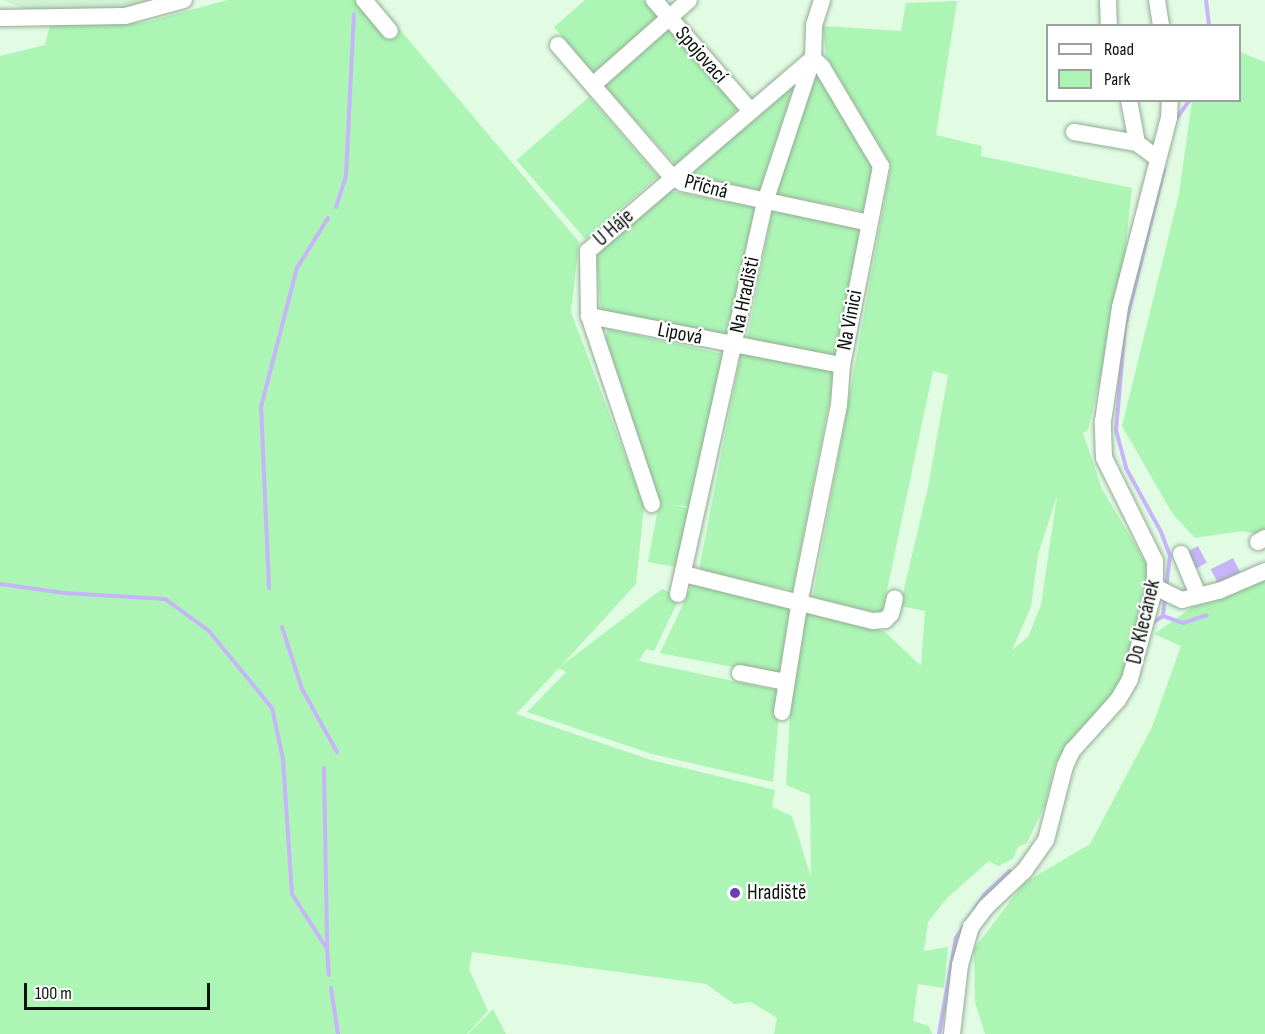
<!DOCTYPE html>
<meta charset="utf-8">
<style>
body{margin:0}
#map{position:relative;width:1265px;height:1034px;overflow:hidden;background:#e2fce4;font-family:"Sofia Sans Condensed",sans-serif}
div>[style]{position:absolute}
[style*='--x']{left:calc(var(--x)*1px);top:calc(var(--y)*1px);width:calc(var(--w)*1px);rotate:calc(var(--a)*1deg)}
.built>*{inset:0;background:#d0f1d3}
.green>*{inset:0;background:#acf5b5;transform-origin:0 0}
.water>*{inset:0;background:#c7b5fa;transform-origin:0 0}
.stream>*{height:4px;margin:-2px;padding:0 2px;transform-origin:2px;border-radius:2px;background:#c7b5fa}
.roads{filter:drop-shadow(0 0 2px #93ab95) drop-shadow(0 0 2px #93ab95)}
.minor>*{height:16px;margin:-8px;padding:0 8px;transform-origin:8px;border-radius:8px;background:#fff}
.dots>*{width:16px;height:16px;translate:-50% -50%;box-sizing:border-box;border:3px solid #fff;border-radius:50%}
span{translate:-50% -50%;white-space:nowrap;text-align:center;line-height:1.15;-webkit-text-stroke:4.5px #fff;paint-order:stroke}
.street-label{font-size:21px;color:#0b140c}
.poi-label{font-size:21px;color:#0b140c}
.left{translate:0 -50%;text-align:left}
.legend{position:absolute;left:1046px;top:24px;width:195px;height:78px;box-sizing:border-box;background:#fff;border:2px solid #9da19e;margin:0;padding:8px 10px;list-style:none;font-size:18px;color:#0b140c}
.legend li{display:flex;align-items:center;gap:12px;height:30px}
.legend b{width:30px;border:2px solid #9da19e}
.scale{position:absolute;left:24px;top:983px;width:186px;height:27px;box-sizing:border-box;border:3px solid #0b140c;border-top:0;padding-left:8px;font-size:18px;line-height:21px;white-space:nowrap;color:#0b140c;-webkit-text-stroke:4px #fff;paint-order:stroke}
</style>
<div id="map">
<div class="built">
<div style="clip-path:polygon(2px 0,155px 0,110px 13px,38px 13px)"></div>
</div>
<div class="green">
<div style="clip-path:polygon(evenodd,228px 0,375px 0,579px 242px,571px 312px,644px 506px,636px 584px,561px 666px,662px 589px,680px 597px,654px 651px,646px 649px,639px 661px,781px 691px,773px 782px,652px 754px,527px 712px,566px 672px,559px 668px,516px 714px,651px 760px,775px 790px,772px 807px,792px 816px,811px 877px,810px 795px,786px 785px,792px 678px,807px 610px,885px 632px,921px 666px,925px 611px,900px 606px,928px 487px,948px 375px,933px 371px,882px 614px,813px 597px,891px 165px,826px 56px,823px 26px,901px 31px,906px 3px,957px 1px,936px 135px,982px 146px,981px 156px,1132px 188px,1121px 291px,1088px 430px,1083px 433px,1102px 489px,1150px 570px,1127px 669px,1108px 699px,1055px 764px,1045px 805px,1027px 843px,1018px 847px,1013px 859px,998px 866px,989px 861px,947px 898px,928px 922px,924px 951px,948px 947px,944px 988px,918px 984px,913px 1021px,929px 1026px,932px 1034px,774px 1034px,777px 1018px,751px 1002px,734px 1004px,706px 984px,472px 952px,469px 969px,488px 1011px,467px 1034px,0 1034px,0 56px,45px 45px,50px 25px,142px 23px,228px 0,1057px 496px,1041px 605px,1028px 637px,1012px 650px,1031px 607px,1038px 555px,1057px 496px)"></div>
<div style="clip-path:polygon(585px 0,643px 0,659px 17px,593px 73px,554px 27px)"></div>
<div style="left:668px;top:29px;width:106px;height:85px;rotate:48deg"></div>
<div style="clip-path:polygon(1240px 52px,1265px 62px,1265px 530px,1257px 534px,1242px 531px,1195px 538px,1172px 513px,1122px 426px,1179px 194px,1192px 101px,1240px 100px)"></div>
<div style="clip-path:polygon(817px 75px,874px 169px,864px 211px,775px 195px,813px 77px)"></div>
<div style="clip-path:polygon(789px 87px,793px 90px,760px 190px,693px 177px,692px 171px)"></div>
<div style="left:589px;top:97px;width:105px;height:96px;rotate:49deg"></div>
<div style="clip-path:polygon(670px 191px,755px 207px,728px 337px,601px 311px,596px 255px)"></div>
<div style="left:772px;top:211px;width:91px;height:131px;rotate:11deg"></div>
<div style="clip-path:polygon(608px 329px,723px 354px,694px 507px,674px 505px,692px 509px,681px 568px,648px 562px,659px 503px,604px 341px)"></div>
<div style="left:741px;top:353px;width:96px;height:223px;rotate:11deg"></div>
<div style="clip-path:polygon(1265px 577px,1265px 1034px,985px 1034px,975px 1002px,974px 949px,1024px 883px,1090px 844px,1152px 727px,1181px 646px,1154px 634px,1194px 606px,1214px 602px)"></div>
<div style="clip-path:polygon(693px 583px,791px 606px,783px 673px,779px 676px,660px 653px)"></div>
<div style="clip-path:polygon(493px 1009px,506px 1034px,468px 1034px)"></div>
</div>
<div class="water">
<div style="left:1198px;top:546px;width:19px;height:13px;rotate:62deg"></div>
<div style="left:1233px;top:558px;width:16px;height:25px;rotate:63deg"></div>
</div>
<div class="stream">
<div style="--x:1206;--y:0;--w:26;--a:83"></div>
<div style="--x:1176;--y:119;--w:24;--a:-54"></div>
<div style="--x:1164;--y:170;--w:161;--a:104"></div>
<div style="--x:1125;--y:326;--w:104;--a:94.9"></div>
<div style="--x:1116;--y:430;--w:39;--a:75"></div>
<div style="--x:1126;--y:468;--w:73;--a:61.3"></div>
<div style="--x:1161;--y:532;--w:26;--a:69"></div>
<div style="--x:1170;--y:556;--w:31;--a:97"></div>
<div style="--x:336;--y:207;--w:33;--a:-72"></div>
<div style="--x:346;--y:176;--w:162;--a:-87.2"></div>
<div style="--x:0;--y:584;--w:65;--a:8"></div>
<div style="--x:64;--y:593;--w:101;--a:3.4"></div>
<div style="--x:165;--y:599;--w:54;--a:36"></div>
<div style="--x:209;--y:631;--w:99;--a:50.7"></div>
<div style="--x:272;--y:708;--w:52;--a:77.8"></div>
<div style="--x:283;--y:759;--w:135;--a:86.2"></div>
<div style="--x:292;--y:894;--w:65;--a:57.5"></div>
<div style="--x:327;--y:949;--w:26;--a:86"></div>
<div style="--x:269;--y:588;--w:181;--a:-92.5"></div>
<div style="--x:261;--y:407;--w:144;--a:-75.5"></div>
<div style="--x:297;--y:268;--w:59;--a:-58.2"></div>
<div style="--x:1163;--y:616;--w:19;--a:-84"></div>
<div style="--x:1152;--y:623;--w:13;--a:-32"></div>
<div style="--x:1163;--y:616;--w:21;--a:19"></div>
<div style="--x:1183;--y:623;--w:25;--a:-18"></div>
<div style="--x:282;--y:627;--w:65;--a:72.1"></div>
<div style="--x:302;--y:689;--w:72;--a:60.9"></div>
<div style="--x:324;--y:768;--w:179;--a:89"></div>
<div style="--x:331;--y:988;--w:47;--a:81.3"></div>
<div style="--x:939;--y:1034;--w:97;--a:-80"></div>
<div style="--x:956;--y:938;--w:51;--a:-56.9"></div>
<div style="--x:984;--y:895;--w:35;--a:-43"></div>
</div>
<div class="roads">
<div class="minor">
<div style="--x:364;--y:0;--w:40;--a:50"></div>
<div style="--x:654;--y:0;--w:146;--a:48.9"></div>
<div style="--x:1108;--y:0;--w:26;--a:88"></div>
<div style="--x:1157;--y:0;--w:26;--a:81"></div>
<div style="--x:0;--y:18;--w:125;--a:-0.9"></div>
<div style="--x:125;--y:16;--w:61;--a:-15.2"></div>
<div style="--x:558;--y:45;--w:174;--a:49.2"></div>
<div style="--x:672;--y:177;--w:13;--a:29"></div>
<div style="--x:683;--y:183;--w:190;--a:12.1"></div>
<div style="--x:593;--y:85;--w:128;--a:-41.5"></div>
<div style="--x:1129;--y:100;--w:44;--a:79.5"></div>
<div style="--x:1137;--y:143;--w:26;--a:37"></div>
<div style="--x:1074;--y:132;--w:64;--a:9.9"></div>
<div style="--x:589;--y:316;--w:258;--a:11"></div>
<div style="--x:652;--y:504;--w:198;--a:-108.5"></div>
<div style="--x:589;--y:316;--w:65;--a:-90.9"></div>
<div style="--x:588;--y:251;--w:295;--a:-40.6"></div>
<div style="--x:1258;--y:542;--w:8;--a:-30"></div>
<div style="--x:1181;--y:554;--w:44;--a:67.5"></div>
<div style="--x:684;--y:574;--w:195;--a:14"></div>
<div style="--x:873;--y:621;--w:12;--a:-5"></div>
<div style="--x:885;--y:620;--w:8;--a:-45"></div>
<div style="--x:891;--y:614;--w:16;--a:-76"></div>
<div style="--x:1155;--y:587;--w:30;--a:26"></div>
<div style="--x:1182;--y:600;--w:38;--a:-14"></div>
<div style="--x:1219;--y:591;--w:50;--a:-23.5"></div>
<div style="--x:678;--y:594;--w:402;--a:-77.5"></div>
<div style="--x:765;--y:202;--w:152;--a:-71.6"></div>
<div style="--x:813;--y:58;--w:33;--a:-88"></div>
<div style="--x:814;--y:25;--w:26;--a:-72"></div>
<div style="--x:740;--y:673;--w:47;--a:11.1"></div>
<div style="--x:782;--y:712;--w:113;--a:-80.9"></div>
<div style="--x:800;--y:600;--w:199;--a:-78.7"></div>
<div style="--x:839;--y:405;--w:40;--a:-85.7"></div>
<div style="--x:842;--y:365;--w:203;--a:-78.9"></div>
<div style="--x:881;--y:166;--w:115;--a:-120.8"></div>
<div style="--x:822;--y:67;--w:13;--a:-135"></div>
<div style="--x:952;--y:1034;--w:69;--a:-83.4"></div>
<div style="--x:960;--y:965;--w:40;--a:-74"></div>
<div style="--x:971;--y:927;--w:25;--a:-53"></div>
<div style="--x:986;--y:907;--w:54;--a:-43.5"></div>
<div style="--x:1025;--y:870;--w:37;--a:-55"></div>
<div style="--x:1046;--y:840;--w:76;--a:-75.6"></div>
<div style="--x:1065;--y:766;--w:17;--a:-65"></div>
<div style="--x:1072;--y:751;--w:69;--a:-48"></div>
<div style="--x:1118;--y:700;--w:24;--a:-60"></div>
<div style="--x:1130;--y:679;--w:95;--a:-74.8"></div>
<div style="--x:1155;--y:587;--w:26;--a:-90"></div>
<div style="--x:1155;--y:561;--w:115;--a:-116.3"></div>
<div style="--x:1104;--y:458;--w:37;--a:-92"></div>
<div style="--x:1103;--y:421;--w:115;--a:-81.5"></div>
<div style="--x:1120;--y:307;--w:196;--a:-75.5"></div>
<div style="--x:1169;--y:117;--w:17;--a:-87"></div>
</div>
</div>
<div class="dots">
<div style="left:735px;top:893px;background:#6b3eb6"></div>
</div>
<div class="street-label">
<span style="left:701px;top:55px;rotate:49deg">Spojovací</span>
<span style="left:706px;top:187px;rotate:15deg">Příčná</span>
<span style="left:614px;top:228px;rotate:-41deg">U Háje</span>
<span style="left:745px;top:295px;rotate:-78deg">Na Hradišti</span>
<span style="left:850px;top:320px;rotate:-79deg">Na Vinici</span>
<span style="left:680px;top:334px;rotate:11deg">Lipová</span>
<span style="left:1144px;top:622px;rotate:-77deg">Do Klecánek</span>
</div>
<div class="poi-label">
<span class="left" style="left:747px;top:893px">Hradiště</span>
</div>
<ul class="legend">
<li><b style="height:8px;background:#fff"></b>Road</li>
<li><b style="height:16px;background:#acf5b5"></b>Park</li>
</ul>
<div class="scale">100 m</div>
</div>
